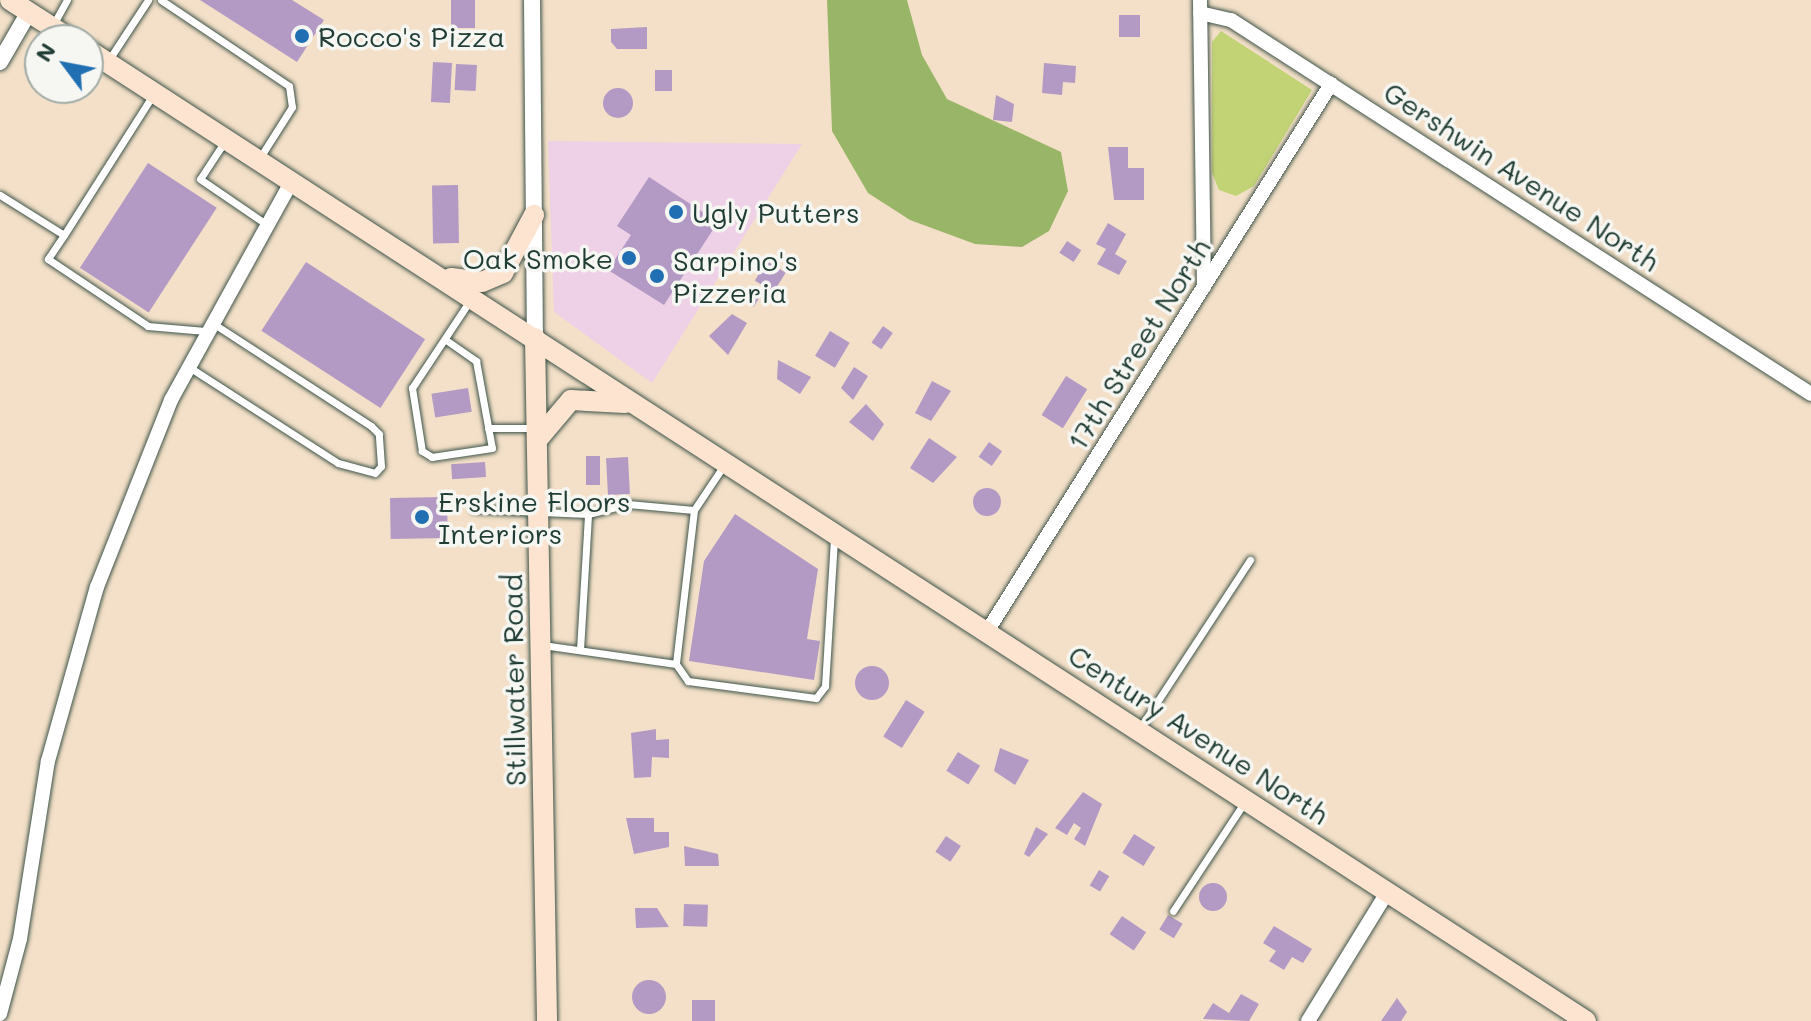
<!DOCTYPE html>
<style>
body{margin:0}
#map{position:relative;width:1811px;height:1021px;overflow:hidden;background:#f4e0c8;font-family:Mali,sans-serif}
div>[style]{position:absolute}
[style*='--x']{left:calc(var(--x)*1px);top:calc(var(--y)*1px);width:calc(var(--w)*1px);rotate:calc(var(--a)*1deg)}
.built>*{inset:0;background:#eed0e7}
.green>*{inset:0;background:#c2d376}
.forest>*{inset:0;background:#99b567}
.building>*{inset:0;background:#b39ac4;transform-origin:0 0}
.round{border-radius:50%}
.roads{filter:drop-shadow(0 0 2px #3f554a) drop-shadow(0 0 2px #3f554a)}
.service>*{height:7px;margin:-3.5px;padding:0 3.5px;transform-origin:3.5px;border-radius:3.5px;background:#fff}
.minor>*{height:14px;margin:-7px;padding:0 7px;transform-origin:7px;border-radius:7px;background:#fff}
.tertiary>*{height:16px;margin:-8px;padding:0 8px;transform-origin:8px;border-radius:8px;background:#fff}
.secondary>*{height:20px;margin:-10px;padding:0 10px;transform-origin:10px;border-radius:10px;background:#fde4d1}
.dots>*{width:22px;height:22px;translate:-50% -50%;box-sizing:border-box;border:4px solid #f6f6f2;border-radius:50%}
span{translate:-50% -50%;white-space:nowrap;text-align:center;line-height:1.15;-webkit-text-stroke:7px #f6f6f2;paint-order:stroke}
.poi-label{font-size:28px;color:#1f3d34}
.left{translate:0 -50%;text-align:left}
.right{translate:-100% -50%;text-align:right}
.street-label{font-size:28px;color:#1f3d34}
.north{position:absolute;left:24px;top:24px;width:80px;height:80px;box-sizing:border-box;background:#f6f6f2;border:2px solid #a0aca6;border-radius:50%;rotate:302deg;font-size:22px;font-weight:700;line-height:32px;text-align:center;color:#1f3d34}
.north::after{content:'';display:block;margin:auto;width:28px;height:36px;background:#1f6fb2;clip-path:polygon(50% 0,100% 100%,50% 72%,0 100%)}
</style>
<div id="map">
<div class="built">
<div style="clip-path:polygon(548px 141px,802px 144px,652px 383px,554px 312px)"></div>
</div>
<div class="green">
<div style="clip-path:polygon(1221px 31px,1312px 90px,1254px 186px,1236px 196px,1219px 190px,1212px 173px,1212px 42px)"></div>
</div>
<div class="forest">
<div style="clip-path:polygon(827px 0,907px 0,922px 55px,947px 99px,1061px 152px,1068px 191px,1049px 231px,1022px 247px,975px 244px,910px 220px,868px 193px,832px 131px)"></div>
</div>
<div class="building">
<div style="clip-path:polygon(200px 0,292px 0,324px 20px,297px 62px)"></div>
<div style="left:451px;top:0;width:24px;height:28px"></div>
<div style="left:1119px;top:15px;width:21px;height:22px"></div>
<div style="clip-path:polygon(647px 27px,647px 49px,617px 49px,611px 42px,611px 29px)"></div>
<div style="left:433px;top:62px;width:19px;height:40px;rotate:3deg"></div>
<div style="clip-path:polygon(1044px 63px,1076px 66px,1075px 83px,1063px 82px,1062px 95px,1042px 93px)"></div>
<div style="left:456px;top:64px;width:21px;height:26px;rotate:3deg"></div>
<div style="left:655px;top:70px;width:17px;height:21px"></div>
<div class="round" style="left:603px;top:88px;width:30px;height:30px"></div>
<div style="clip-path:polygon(996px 95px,1014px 104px,1012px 122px,993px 120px)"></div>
<div style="clip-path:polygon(1108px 147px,1128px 147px,1128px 168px,1144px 168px,1144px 200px,1114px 200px)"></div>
<div style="left:148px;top:163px;width:82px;height:125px;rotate:33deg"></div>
<div style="clip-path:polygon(649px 177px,718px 222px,664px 305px,608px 270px,631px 235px,617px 226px)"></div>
<div style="left:458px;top:185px;width:58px;height:26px;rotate:89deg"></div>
<div style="clip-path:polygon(1108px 223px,1126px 234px,1115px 254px,1127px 261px,1119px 275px,1097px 264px,1106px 249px,1096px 244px)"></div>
<div style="left:1067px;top:241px;width:17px;height:14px;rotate:33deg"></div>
<div style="left:767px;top:261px;width:22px;height:23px;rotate:32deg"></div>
<div style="left:306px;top:262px;width:142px;height:82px;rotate:33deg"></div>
<div style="left:749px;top:286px;width:15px;height:15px;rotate:32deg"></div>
<div style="clip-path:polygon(732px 314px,747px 323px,728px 355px,709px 336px)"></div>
<div style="left:883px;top:326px;width:12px;height:20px;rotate:35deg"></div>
<div style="left:830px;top:331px;width:23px;height:29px;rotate:31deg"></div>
<div style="clip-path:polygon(778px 360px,811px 377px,800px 394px,777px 379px)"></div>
<div style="clip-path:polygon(854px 367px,868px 376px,853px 400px,841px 388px)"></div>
<div style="left:1066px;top:376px;width:25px;height:46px;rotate:32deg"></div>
<div style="clip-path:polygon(932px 381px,951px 391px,931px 421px,915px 413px)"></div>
<div style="left:468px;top:388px;width:24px;height:37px;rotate:81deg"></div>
<div style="clip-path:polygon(866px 404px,884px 424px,873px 441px,849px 422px)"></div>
<div style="clip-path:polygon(929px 438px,957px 457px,933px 483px,910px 468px)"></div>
<div style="left:989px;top:442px;width:16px;height:18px;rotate:35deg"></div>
<div style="left:586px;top:456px;width:14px;height:29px"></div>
<div style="left:628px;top:457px;width:37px;height:22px;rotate:87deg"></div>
<div style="left:485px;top:462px;width:15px;height:34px;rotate:86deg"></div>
<div class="round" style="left:973px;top:488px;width:28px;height:28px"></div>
<div style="left:447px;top:497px;width:41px;height:57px;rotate:89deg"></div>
<div style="clip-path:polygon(735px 514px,818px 569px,807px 639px,820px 641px,814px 680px,689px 661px,704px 561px)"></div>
<div class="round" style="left:855px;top:666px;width:34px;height:34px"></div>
<div style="left:906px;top:700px;width:22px;height:43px;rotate:32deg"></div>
<div style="clip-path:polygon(656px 729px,656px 740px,669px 739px,669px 758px,652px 757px,651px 777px,634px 778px,631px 733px)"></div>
<div style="clip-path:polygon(1000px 748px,1029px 760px,1015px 785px,994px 771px)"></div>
<div style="left:958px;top:752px;width:26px;height:22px;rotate:32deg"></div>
<div style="clip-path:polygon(1083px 792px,1102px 804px,1085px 846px,1074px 839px,1081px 828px,1074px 823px,1067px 835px,1055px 828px)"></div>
<div style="clip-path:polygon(626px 818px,654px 818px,654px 832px,669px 832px,669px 847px,634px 854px)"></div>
<div style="clip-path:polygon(1036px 827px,1048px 834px,1029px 857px,1024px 854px)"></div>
<div style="left:1134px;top:834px;width:25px;height:22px;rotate:32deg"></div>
<div style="left:946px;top:836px;width:18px;height:19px;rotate:34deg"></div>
<div style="clip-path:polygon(684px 846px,718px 854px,719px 866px,685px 866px)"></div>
<div style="left:1099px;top:870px;width:12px;height:18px;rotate:31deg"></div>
<div class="round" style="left:1199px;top:883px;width:28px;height:28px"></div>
<div style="left:684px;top:904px;width:24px;height:22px;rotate:2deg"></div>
<div style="clip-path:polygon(635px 908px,657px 908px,669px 927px,636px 928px)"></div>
<div style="left:1168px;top:915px;width:17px;height:17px;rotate:31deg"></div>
<div style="left:1122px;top:916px;width:29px;height:22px;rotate:34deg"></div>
<div style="clip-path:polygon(1274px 926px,1312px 949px,1303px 963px,1292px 957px,1284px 970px,1269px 961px,1276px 951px,1263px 943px)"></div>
<div class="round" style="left:632px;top:980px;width:34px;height:34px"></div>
<div style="clip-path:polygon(1241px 994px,1259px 1004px,1249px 1021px,1203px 1019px,1213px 1003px,1229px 1013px)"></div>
<div style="clip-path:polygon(1397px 998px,1407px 1012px,1401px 1021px,1381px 1021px)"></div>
<div style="left:692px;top:1000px;width:23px;height:21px"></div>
</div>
<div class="roads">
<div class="service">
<div style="--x:161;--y:0;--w:154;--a:33.9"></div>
<div style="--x:289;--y:86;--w:21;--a:82"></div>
<div style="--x:292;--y:107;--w:62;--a:122.4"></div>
<div style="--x:53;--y:25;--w:29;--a:-61"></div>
<div style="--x:108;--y:61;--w:73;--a:-56.7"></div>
<div style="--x:225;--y:141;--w:45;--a:123.3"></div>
<div style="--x:200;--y:179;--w:80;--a:34.3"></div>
<div style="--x:0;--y:195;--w:75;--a:32"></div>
<div style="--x:64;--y:235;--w:166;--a:-57.6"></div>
<div style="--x:64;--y:235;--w:29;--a:124"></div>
<div style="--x:48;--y:259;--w:120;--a:33.8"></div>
<div style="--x:148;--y:326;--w:57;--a:5"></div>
<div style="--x:446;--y:340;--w:37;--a:35"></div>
<div style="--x:476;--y:361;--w:88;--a:79.6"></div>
<div style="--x:492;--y:448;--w:61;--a:171.5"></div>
<div style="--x:432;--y:457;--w:12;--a:-149"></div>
<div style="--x:422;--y:451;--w:64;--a:-99"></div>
<div style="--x:412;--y:388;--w:107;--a:-56.5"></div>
<div style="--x:189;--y:367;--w:177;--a:32.8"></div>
<div style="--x:338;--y:463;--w:38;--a:15"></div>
<div style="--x:375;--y:473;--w:9;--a:-49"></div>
<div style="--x:381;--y:466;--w:32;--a:-94"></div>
<div style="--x:379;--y:434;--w:11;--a:-135"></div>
<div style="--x:371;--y:426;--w:187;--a:-147"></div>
<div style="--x:488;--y:428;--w:46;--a:0"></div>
<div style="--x:474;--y:509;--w:114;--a:2.5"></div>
<div style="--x:588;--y:514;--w:41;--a:-14"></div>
<div style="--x:628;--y:504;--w:66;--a:5.2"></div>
<div style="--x:694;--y:510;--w:155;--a:96.7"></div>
<div style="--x:676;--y:664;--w:135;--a:-171.9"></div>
<div style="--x:694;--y:510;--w:54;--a:-56.3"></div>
<div style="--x:580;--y:650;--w:136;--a:-86.6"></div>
<div style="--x:676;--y:664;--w:21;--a:55"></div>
<div style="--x:688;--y:681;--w:129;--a:7.6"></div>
<div style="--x:816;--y:698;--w:15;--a:-53"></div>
<div style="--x:825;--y:686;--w:148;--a:-86.5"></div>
<div style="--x:1140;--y:728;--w:201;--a:-56.8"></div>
<div style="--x:1173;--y:911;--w:129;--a:-56.7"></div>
</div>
<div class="minor">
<div style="--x:1200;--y:0;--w:287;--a:89.2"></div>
<div style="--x:1200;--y:13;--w:32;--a:13"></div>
<div style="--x:1231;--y:20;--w:690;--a:32.82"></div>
<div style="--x:988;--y:630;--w:645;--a:-57.86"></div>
<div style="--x:0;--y:1014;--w:78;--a:-75.1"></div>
<div style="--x:20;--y:939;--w:180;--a:-81.1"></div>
<div style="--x:48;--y:761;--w:181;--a:-74.3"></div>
<div style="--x:97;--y:587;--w:201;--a:-68.4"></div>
<div style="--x:171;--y:400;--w:250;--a:-61.1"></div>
<div style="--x:1308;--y:1021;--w:153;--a:-58.4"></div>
</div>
<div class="tertiary">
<div style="--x:532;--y:0;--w:338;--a:89.5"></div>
<div style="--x:0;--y:62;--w:58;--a:-59.9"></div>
</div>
<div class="secondary">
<div style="--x:10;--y:0;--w:74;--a:32.8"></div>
<div style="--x:88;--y:50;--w:1785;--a:32.95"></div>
<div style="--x:451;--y:278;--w:31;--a:7"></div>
<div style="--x:482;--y:282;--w:23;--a:-23"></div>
<div style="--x:503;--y:273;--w:66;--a:-61.9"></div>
<div style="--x:535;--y:338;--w:683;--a:88.99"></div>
<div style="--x:538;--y:439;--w:51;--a:-49.8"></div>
<div style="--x:571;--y:400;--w:54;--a:3.2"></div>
</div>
</div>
<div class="dots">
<div style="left:302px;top:36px;background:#1f6fb2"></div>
<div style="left:676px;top:212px;background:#1f6fb2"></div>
<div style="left:629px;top:258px;background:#1f6fb2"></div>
<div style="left:657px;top:276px;background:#1f6fb2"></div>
<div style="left:422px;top:517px;background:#1f6fb2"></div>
</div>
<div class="poi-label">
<span class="left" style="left:318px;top:36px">Rocco's Pizza</span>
<span class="left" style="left:692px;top:212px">Ugly Putters</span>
<span class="right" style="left:613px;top:258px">Oak Smoke</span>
<span class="left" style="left:673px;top:276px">Sarpino's<br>Pizzeria</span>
<span class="left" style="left:438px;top:517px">Erskine Floors<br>Interiors</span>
</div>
<div class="street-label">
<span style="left:1522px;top:176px;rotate:33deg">Gershwin Avenue North</span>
<span style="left:1138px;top:344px;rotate:-58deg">17th Street North</span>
<span style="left:513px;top:680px;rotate:-91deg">Stillwater Road</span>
<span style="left:1199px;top:734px;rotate:33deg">Century Avenue North</span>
</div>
<div class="north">N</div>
</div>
